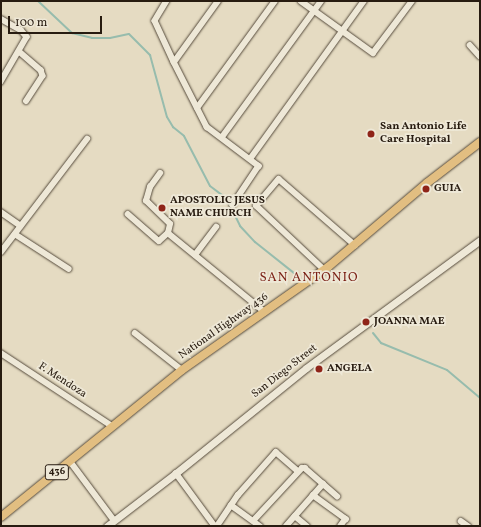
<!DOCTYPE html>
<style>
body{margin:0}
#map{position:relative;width:481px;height:527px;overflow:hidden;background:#e5dbc2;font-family:Vollkorn,serif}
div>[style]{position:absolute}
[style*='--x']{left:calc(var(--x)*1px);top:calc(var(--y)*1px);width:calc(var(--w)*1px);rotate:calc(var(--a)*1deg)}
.stream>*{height:2px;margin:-1px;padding:0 1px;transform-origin:1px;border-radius:1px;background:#97bcad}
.roads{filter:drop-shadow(0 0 1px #564b3c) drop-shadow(0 0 1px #564b3c)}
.minor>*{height:5.5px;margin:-2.75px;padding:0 2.75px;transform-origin:2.75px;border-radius:2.75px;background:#eee8d7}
.tertiary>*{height:7px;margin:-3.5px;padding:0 3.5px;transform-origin:3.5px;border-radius:3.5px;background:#eee8d7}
.primary>*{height:8px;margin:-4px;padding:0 4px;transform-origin:4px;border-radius:4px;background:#e2be81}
.dots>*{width:11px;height:11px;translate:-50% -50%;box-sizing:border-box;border:2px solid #eee8d7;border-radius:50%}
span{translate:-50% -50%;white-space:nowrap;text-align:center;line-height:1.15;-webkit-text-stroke:3.5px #eee8d7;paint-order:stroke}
.shield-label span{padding:1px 3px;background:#eee8d7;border:1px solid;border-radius:3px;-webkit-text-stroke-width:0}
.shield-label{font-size:10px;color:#271b10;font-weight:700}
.poi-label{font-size:11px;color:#271b10;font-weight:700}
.left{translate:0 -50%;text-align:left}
.street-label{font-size:11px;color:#271b10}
.quarter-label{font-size:13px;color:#7a1f14;letter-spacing:1px}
.frame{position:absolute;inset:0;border:2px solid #271b10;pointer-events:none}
.scale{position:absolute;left:8px;top:16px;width:94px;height:18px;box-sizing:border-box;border:2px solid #271b10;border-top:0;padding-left:5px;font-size:12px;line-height:14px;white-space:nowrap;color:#271b10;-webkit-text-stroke:3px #eee8d7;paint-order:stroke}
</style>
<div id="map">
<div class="stream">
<div style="--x:38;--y:1;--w:47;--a:43.3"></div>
<div style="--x:72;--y:33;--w:21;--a:14"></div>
<div style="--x:92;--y:38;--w:18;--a:0"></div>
<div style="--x:110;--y:38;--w:19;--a:-12"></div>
<div style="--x:129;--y:34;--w:30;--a:45"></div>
<div style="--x:150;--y:55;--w:64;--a:74.7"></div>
<div style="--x:167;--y:117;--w:12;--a:59"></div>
<div style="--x:173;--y:127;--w:14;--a:39"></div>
<div style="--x:184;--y:136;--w:56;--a:62.5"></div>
<div style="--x:210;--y:186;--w:21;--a:37"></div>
<div style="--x:227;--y:199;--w:30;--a:64"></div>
<div style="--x:240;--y:226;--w:22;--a:47"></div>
<div style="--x:255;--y:242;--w:50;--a:38.5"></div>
<div style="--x:373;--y:333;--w:13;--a:51"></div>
<div style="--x:381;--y:343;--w:71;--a:22.2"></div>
<div style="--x:447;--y:370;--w:43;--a:40.3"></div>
</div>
<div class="roads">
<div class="minor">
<div style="--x:167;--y:1;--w:23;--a:121"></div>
<div style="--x:155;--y:21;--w:45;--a:65.1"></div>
<div style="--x:174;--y:62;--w:73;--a:63.1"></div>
<div style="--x:207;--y:127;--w:65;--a:36.9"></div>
<div style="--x:259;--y:166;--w:47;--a:123.7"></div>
<div style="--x:301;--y:1;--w:89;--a:35.8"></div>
<div style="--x:373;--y:53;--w:65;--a:-53.1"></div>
<div style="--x:1;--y:19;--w:23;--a:29"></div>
<div style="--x:21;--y:30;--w:9;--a:49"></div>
<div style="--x:27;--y:37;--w:52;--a:120"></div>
<div style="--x:470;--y:45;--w:15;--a:48"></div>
<div style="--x:20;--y:52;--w:28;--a:41"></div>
<div style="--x:41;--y:70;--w:6;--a:72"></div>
<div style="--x:43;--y:76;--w:30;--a:123"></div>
<div style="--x:174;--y:62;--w:75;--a:-54.2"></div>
<div style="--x:197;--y:108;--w:132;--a:-53.9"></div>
<div style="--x:222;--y:137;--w:168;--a:-53.9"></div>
<div style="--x:250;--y:159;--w:195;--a:-54.2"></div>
<div style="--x:1;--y:212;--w:24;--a:35"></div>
<div style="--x:128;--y:214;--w:41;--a:41.1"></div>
<div style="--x:159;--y:241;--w:12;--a:-42"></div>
<div style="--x:168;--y:233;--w:9;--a:-77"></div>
<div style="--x:170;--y:224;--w:33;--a:-136"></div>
<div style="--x:146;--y:201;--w:15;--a:-74"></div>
<div style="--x:150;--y:187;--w:17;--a:-54"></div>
<div style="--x:168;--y:233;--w:125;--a:39.2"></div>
<div style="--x:15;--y:234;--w:64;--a:32.9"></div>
<div style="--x:1;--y:252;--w:142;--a:-52.7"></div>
<div style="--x:195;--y:255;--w:35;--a:-53"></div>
<div style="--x:324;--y:270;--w:93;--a:-136.7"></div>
<div style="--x:256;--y:206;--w:35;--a:-50"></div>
<div style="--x:279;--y:179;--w:101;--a:41"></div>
<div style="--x:135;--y:333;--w:60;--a:38.2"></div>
<div style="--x:1;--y:353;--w:133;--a:33.3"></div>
<div style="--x:70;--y:461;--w:74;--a:53.3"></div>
<div style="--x:176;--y:473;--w:66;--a:53.7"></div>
<div style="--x:313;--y:495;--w:41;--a:36"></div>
<div style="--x:346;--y:519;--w:9;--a:126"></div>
<div style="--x:231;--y:505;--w:36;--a:36"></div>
<div style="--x:295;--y:516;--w:16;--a:40"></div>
<div style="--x:253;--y:521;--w:72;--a:-47.2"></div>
<div style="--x:302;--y:468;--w:3;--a:0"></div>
<div style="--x:305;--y:468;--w:43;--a:41.2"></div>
<div style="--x:461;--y:521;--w:9;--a:36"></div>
<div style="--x:217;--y:526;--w:37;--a:-56"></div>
<div style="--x:238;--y:495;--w:57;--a:-48.5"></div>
<div style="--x:276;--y:452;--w:29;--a:41"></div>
<div style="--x:286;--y:526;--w:56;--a:-48.6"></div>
</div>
<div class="tertiary">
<div style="--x:107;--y:526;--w:87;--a:-37.5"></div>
<div style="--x:176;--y:473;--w:167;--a:-38.9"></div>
<div style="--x:306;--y:368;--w:216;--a:-36.3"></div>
</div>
<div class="primary">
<div style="--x:1;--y:517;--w:233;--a:-39.1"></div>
<div style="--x:182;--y:370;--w:179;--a:-35.2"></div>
<div style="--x:328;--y:267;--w:130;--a:-40.3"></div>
<div style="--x:427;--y:183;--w:67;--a:-37.7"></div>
</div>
</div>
<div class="dots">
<div style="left:371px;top:134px;background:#8f2418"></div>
<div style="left:426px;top:189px;background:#8f2418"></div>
<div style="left:162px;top:208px;background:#8f2418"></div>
<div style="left:366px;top:322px;background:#8f2418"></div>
<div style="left:319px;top:369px;background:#8f2418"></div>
</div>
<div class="shield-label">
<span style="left:57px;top:472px">436</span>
</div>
<div class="poi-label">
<span class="left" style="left:380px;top:134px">San Antonio Life<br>Care Hospital</span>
<span class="left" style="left:434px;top:189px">GUIA</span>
<span class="left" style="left:170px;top:208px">APOSTOLIC JESUS<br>NAME CHURCH</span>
<span class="left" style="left:374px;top:322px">JOANNA MAE</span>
<span class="left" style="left:327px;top:369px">ANGELA</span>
</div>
<div class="street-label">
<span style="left:224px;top:327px;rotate:-35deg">National Highway 436</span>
<span style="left:285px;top:372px;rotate:-38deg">San Diego Street</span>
<span style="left:62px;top:381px;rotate:33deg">F. Mendoza</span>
</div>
<div class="quarter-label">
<span style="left:309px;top:278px">SAN ANTONIO</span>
</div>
<div class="frame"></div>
<div class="scale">100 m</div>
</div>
